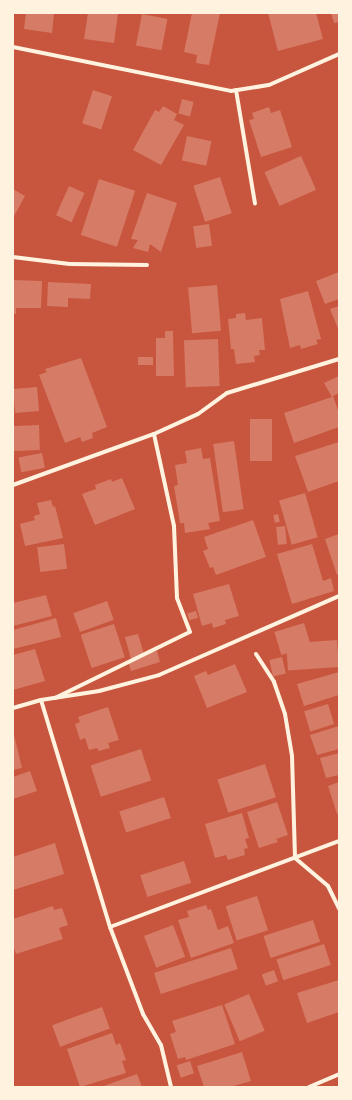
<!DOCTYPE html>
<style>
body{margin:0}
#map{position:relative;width:352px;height:1100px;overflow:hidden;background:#c8553d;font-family:Jost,sans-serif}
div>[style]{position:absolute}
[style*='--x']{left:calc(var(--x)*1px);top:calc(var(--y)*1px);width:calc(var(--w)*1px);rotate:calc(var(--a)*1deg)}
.building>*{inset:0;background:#d67c66;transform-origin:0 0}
.minor>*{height:4px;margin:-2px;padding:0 2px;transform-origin:2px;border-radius:2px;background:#fff3e0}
span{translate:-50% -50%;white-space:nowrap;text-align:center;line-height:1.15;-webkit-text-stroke:4px #fff3e0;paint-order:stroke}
.frame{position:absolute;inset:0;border:14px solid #fff3e0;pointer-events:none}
</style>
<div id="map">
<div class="building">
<div style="clip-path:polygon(26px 13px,54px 13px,52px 33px,24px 29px)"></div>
<div style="clip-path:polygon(88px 13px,118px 13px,114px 43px,84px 39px)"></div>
<div style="clip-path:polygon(192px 13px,220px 13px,209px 65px,196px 63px,197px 55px,184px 52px)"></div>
<div style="clip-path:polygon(268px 13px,316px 13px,323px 39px,278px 51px)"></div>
<div style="clip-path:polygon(331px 13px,339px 13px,339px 22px,334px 23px)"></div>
<div style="left:142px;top:14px;width:26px;height:32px;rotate:11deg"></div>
<div style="left:93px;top:90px;width:20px;height:35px;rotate:18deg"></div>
<div style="left:182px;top:99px;width:12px;height:15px;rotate:14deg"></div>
<div style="clip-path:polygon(163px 106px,177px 114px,174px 120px,184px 125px,161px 165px,133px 150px,155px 110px,159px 112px)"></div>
<div style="clip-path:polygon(269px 107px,271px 113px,280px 110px,292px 147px,261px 157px,249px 120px,254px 119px,252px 113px)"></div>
<div style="left:187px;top:136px;width:25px;height:25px;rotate:12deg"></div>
<div style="left:301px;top:156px;width:37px;height:40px;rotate:66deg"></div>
<div style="left:220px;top:177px;width:38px;height:28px;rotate:72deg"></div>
<div style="left:99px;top:179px;width:38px;height:59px;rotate:18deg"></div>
<div style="left:69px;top:186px;width:17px;height:32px;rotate:24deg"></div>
<div style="clip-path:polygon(13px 189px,25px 196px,13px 218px)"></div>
<div style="clip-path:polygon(147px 193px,177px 203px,161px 252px,150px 244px,148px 252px,133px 248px,138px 240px,131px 239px)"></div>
<div style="left:209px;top:224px;width:22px;height:16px;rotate:82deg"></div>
<div style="clip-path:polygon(339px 272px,339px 299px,325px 304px,316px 281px)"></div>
<div style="clip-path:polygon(13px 280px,42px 281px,41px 308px,16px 308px,16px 314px,13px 314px)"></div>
<div style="clip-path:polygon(48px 282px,91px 284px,90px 299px,68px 298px,68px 307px,47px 306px)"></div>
<div style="left:217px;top:285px;width:46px;height:29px;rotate:85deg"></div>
<div style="clip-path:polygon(308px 291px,321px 339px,316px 340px,318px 344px,301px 349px,300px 345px,290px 348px,280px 299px)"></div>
<div style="clip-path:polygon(339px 306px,339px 331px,330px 309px)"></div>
<div style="clip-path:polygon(245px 313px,246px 320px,262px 318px,265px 350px,259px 350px,260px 355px,254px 356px,255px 362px,236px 364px,234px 349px,231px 349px,228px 319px,236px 318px,236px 314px)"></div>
<div style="clip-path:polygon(165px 331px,173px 331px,174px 376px,156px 376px,156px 338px,165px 338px)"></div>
<div style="left:218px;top:339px;width:47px;height:34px;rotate:88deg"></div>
<div style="left:153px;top:357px;width:8px;height:15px;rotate:90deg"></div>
<div style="clip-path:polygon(81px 358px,107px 427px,92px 433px,93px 438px,82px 442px,80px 437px,65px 443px,39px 375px,47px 372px,45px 369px)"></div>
<div style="clip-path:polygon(339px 376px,339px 393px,333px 396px,339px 413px,339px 427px,294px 443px,284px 413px,332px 397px,324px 383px)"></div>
<div style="left:37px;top:387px;width:24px;height:24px;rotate:85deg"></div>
<div style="left:250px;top:419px;width:22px;height:42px"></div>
<div style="left:39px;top:425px;width:25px;height:26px;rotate:88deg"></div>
<div style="left:234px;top:441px;width:69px;height:21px;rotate:82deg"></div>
<div style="clip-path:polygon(339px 442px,339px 481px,308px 492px,295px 456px)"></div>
<div style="clip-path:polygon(201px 448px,203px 459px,210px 458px,220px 521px,208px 523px,210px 529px,185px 533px,184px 523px,180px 523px,174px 486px,178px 485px,175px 465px,187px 463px,185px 451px)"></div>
<div style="left:42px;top:453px;width:15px;height:24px;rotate:79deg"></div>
<div style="clip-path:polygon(122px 478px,135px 509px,95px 525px,82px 494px,96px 489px,95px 485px,111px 479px,112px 482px)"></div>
<div style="left:305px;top:493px;width:46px;height:27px;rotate:74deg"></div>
<div style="clip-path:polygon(51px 500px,53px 507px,55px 506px,63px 538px,25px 546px,20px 524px,35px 520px,34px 516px,40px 514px,37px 503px)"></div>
<div style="left:278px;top:514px;width:8px;height:5px;rotate:76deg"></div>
<div style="clip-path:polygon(253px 520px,266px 557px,216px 575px,213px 567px,210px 568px,203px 551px,208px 549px,204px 537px)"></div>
<div style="left:285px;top:526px;width:18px;height:9px;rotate:84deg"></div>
<div style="clip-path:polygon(339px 534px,339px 574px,337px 575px,325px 539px)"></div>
<div style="left:64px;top:544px;width:25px;height:27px;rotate:83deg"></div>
<div style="clip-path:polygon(312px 544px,323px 581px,331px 578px,334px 591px,292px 604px,277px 554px)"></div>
<div style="clip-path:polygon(229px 584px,239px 616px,225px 620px,226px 624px,213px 628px,212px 623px,202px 626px,193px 594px)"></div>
<div style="clip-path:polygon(46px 595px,52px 616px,13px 626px,13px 603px)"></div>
<div style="left:107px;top:601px;width:20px;height:36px;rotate:70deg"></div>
<div style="left:196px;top:611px;width:7px;height:9px;rotate:74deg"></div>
<div style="clip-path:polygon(56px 618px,61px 637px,13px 649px,13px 630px)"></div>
<div style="left:304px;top:623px;width:24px;height:31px;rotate:73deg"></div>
<div style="left:114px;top:624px;width:35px;height:35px;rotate:72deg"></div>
<div style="clip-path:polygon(138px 634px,144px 654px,157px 651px,160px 662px,131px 671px,128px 661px,131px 659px,125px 637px)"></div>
<div style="left:337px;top:640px;width:27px;height:51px;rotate:86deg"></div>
<div style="clip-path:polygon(35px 649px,45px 681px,13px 690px,13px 655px)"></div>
<div style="left:282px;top:657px;width:17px;height:13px;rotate:77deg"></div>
<div style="clip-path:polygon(235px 664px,247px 692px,207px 708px,194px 676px,206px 671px,208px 675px)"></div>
<div style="clip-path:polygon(339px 672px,339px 695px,304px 706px,297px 684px)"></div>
<div style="left:328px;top:704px;width:21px;height:25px;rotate:73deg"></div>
<div style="clip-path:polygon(108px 707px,119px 740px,108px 743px,110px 748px,99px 751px,97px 748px,89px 750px,85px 738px,80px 740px,75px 724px,80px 722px,78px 717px)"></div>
<div style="clip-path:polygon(339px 726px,339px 749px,317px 755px,310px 735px)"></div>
<div style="clip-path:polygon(14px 735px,22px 768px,13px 770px,13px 736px)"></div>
<div style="left:141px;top:749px;width:33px;height:53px;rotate:72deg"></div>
<div style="clip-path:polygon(339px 753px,339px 775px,326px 778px,320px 758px)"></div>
<div style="left:265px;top:764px;width:35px;height:50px;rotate:72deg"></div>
<div style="clip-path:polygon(30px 771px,37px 791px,13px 799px,13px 777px)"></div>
<div style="clip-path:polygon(339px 782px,339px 814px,337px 814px,328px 786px)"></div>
<div style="left:164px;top:797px;width:22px;height:47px;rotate:72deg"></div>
<div style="clip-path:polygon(277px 802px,288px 835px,276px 839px,278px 842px,259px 848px,247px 812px)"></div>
<div style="clip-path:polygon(242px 813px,249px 838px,245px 839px,248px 848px,244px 849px,245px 855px,228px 860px,226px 855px,215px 858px,205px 824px)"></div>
<div style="clip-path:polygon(55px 843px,64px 874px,13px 890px,13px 857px)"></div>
<div style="left:184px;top:861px;width:23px;height:46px;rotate:72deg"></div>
<div style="left:257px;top:896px;width:36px;height:33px;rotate:72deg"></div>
<div style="clip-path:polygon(206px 905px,208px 910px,211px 909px,218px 930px,228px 926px,234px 943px,191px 958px,178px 920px,189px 917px,187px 911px)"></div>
<div style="clip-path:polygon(53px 906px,54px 910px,62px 908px,68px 925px,59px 928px,63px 939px,16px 954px,13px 945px,13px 919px)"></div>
<div style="left:313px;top:920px;width:23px;height:52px;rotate:72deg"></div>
<div style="left:173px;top:925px;width:34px;height:31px;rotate:69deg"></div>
<div style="left:324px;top:944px;width:22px;height:50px;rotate:72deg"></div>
<div style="left:231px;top:948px;width:22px;height:81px;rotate:72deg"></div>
<div style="left:274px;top:970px;width:12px;height:13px;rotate:70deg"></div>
<div style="clip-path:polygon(339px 980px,339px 1012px,307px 1023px,297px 993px)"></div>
<div style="left:249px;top:994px;width:40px;height:27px;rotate:67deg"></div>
<div style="clip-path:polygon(222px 1005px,235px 1044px,186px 1060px,185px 1057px,178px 1059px,170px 1034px,176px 1032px,172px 1021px)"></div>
<div style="left:102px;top:1007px;width:23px;height:53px;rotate:70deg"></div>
<div style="clip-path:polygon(112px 1033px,116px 1045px,120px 1043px,126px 1060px,122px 1061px,126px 1073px,80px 1087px,67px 1049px)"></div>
<div style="clip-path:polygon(242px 1052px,251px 1081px,230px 1087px,204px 1087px,197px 1066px)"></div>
<div style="left:190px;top:1061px;width:13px;height:14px;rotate:72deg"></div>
<div style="clip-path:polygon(137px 1074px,142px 1087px,101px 1087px)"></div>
</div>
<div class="minor">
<div style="--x:13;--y:47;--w:222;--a:11.4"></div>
<div style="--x:231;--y:91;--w:38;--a:-9"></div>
<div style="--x:269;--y:85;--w:77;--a:-23.9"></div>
<div style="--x:236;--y:90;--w:115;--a:80.5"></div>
<div style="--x:13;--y:257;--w:57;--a:7"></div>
<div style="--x:70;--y:264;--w:77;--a:0.7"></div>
<div style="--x:13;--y:485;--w:150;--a:-19.9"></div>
<div style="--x:154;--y:434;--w:48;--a:-24.4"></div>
<div style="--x:198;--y:414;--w:36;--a:-36"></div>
<div style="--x:227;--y:393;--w:117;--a:-16.9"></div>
<div style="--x:256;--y:654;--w:33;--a:57"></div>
<div style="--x:274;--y:682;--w:34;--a:71"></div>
<div style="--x:285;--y:714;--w:43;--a:80.5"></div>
<div style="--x:292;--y:756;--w:102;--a:88.3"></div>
<div style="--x:295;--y:858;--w:43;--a:40.3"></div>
<div style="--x:328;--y:886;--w:25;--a:64"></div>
<div style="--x:55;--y:698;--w:150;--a:-26.1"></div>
<div style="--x:190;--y:632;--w:36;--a:-111"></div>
<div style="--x:177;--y:598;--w:72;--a:-92.4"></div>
<div style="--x:174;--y:526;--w:94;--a:-102.3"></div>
<div style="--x:41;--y:700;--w:237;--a:73.1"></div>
<div style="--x:110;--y:927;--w:93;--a:69.2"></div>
<div style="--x:143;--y:1014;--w:36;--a:60"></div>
<div style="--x:161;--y:1045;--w:43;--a:76.6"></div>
<div style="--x:13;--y:708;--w:29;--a:-16"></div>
<div style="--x:41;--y:700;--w:59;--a:-8.8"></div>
<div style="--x:99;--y:691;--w:62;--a:-14.9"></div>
<div style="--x:159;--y:675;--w:197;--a:-23.7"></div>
<div style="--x:110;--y:927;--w:245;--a:-20.6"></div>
<div style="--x:309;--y:1087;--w:33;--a:-23"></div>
</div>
<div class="frame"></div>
</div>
